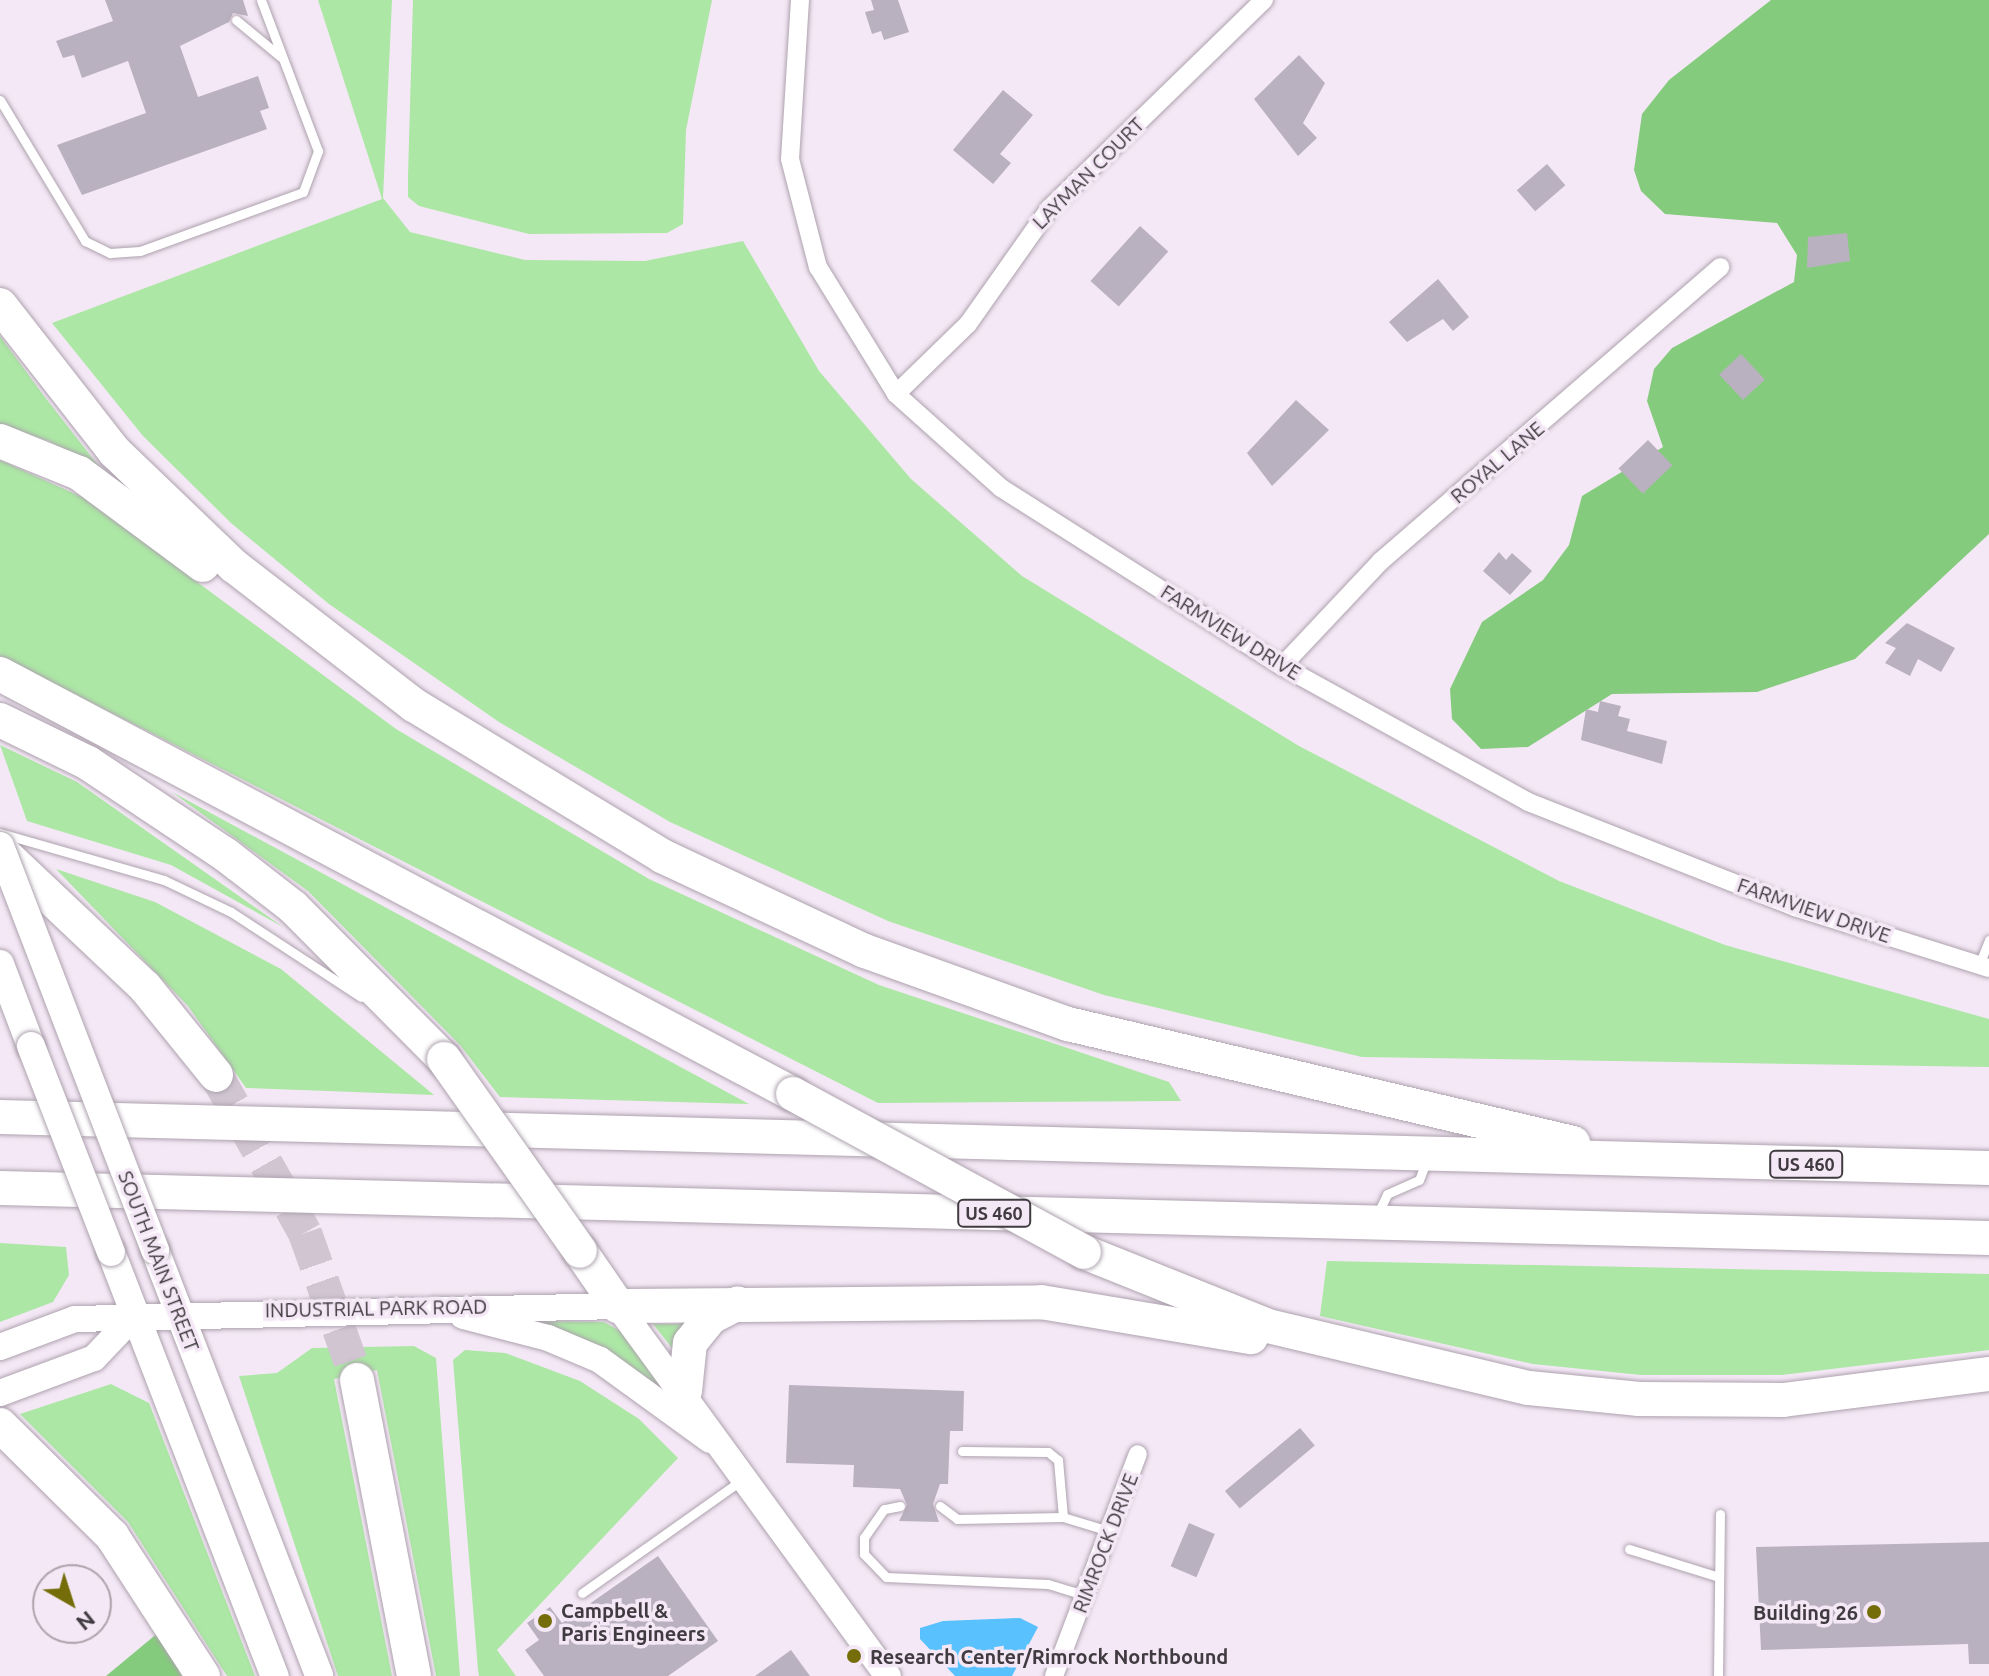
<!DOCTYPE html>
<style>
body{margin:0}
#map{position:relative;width:1989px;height:1676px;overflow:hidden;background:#f5e8f6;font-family:Ubuntu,sans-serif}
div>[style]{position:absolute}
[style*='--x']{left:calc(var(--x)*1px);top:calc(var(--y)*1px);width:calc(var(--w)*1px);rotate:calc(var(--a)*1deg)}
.green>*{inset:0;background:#ace7a5}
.forest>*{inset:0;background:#85cb7d}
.water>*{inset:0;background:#59c1fd}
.building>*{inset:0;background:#b9b1bf;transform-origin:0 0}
.motorway-tunnel>*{height:34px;margin-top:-17px;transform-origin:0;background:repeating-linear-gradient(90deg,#d1c5d2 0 34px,transparent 0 51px)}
.roads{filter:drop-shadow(0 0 2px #ada2ae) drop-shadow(0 0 2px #ada2ae)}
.service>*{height:9px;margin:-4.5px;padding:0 4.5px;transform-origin:4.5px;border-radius:4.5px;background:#fff}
.minor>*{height:18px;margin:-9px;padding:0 9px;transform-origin:9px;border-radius:9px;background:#fff}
.secondary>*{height:26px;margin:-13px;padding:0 13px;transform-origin:13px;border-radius:13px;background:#fff}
.primary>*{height:28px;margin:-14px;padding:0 14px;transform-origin:14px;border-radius:14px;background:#fff}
.motorway>*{height:34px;margin:-17px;padding:0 17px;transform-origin:17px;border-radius:17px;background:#fff}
.bridges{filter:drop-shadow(0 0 2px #ada2ae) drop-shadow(0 0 2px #ada2ae)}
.primary-bridge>*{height:28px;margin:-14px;padding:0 14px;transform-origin:14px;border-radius:14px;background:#fff}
.motorway-bridge>*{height:34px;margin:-17px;padding:0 17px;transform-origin:17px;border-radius:17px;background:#fff}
.dots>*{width:22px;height:22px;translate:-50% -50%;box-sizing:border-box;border:4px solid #f5e8f6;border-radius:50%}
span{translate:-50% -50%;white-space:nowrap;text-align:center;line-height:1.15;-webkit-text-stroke:7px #f5e8f6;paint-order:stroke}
.shield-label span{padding:2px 6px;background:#f5e8f6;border:2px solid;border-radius:6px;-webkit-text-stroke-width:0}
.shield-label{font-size:18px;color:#403b40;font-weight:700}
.street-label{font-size:20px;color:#403b40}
.poi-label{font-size:20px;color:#403b40;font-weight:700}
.left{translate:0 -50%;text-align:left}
.right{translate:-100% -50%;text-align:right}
.north{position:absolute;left:32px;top:1564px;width:80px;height:80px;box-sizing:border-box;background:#f5e8f6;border:2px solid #ada3ad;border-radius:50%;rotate:141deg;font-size:22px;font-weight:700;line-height:32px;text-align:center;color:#403b40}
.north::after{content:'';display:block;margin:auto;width:28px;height:36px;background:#746d09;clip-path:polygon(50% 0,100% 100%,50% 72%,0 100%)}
</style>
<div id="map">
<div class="green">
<div style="clip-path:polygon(318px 0,392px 0,383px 198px,410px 232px,525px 260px,645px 261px,743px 241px,819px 371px,911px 479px,1022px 576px,1299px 746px,1559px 881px,1725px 945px,1989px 1019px,1989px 1067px,1362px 1057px,1104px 995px,888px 921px,670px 822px,499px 722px,329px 604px,231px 523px,143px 436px,52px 323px,382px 199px)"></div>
<div style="clip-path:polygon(413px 0,712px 0,686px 130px,683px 224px,667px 233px,529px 234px,419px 206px,408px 197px,408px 176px)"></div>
<div style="clip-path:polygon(0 336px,44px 396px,101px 469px,49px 441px,0 426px)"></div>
<div style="clip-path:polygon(0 460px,82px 497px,396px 729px,649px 879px,879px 985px,1169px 1082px,1181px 1101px,878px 1103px,0 656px)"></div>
<div style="clip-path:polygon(0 745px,77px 782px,283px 927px,171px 865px,27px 821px)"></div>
<div style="clip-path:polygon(172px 792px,749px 1104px,500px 1097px,460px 1045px,308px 891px)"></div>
<div style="clip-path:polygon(56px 869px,155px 902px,281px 969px,434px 1095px,246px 1088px,188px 1006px)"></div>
<div style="clip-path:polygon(0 1243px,66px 1247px,69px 1275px,53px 1302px,0 1322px)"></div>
<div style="clip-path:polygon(1327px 1261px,1989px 1274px,1989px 1350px,1782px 1375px,1641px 1375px,1533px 1364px,1320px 1316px)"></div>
<div style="clip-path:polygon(521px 1321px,604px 1322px,620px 1331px,676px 1404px)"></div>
<div style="clip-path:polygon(653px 1324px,688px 1324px,676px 1353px)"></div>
<div style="clip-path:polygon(414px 1346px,436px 1358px,460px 1676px,436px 1676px,377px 1370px,334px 1379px,392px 1676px,338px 1676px,239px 1376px,277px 1373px,312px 1348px)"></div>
<div style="clip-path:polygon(465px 1350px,505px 1353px,580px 1381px,639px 1419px,678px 1458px,497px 1650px,516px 1676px,479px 1676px,478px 1670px,453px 1360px)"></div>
<div style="clip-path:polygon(111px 1384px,149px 1403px,255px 1676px,227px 1676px,128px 1522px,20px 1414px)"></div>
</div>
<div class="forest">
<div style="clip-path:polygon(1771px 0,1989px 0,1989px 534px,1855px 659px,1757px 692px,1612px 694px,1528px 747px,1481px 749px,1452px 719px,1450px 689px,1482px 622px,1543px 580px,1569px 545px,1582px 496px,1663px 447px,1647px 401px,1654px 369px,1672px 348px,1794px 282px,1797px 255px,1777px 223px,1665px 214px,1641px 191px,1634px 170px,1642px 114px,1669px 80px)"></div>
<div style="clip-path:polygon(159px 1632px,182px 1676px,106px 1676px)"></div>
</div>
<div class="water">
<div style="clip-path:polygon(1020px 1618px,1038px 1627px,1012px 1676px,955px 1676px,920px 1639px,920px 1628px,943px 1621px)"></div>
</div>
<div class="building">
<div style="clip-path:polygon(105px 0,243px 0,248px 16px,233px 13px,229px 22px,180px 46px,198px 97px,258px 76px,269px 108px,260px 111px,267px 129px,82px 195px,57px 145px,146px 113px,128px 61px,82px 78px,74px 55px,63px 58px,56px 41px,113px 21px)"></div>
<div style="clip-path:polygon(871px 0,898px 0,909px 32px,884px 40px,881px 31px,872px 34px,865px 12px,874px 10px)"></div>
<div style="clip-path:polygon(1299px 55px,1325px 83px,1303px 123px,1317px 138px,1298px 156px,1254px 99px)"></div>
<div style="clip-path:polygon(1003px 90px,1033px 115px,1000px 154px,1011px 163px,993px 184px,953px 150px)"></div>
<div style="left:1547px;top:164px;width:28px;height:40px;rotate:49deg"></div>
<div style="left:1140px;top:226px;width:38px;height:74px;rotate:42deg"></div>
<div style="clip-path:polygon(1847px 233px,1850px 261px,1807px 268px,1808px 237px)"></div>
<div style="clip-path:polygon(1438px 279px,1469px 317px,1453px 331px,1443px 319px,1407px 342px,1389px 322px)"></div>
<div style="left:1741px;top:354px;width:35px;height:30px;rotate:47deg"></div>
<div style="clip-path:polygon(1296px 400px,1329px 430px,1272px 486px,1247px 453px)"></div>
<div style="left:1648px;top:440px;width:35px;height:41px;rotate:46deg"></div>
<div style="clip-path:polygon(1499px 552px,1506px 560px,1512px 553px,1532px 571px,1510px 595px,1483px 571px)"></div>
<div style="clip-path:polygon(1907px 623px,1955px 648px,1941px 672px,1918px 659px,1910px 676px,1885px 663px,1896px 648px,1885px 643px)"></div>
<div style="clip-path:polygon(1600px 701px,1621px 706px,1618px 716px,1630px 719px,1627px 731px,1667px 741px,1662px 764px,1581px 740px,1586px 709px,1598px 712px)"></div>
<div style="clip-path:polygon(789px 1385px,964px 1391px,963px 1431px,950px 1431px,948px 1484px,940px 1484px,933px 1504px,939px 1522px,899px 1521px,907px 1505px,900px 1489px,853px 1487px,854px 1465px,786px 1463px)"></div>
<div style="left:1300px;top:1428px;width:23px;height:98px;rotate:50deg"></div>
<div style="left:1189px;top:1523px;width:28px;height:47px;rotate:23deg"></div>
<div style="clip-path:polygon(1989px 1542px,1989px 1664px,1969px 1664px,1968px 1644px,1761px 1650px,1756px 1547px)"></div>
<div style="clip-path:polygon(658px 1556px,718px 1641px,668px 1676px,544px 1676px,525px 1650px,539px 1640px,527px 1623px,550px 1607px,562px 1623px)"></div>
<div style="clip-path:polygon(791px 1650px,810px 1676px,755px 1676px)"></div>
</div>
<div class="motorway-tunnel">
<div style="--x:216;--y:1075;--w:181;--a:60.6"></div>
<div style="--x:305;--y:1233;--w:156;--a:70.5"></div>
</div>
<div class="roads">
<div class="service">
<div style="--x:236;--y:20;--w:58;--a:39.4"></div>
<div style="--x:0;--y:100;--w:165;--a:58.9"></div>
<div style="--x:85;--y:241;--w:28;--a:26"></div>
<div style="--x:110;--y:253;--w:30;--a:-4"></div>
<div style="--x:140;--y:251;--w:173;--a:-19.9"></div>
<div style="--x:303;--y:192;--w:44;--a:-69.9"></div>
<div style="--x:318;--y:151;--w:161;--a:-110.7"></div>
<div style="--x:0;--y:833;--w:171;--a:16"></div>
<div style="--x:164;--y:880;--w:74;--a:25.5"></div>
<div style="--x:231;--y:912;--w:155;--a:33.2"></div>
<div style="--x:1979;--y:965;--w:27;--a:-68"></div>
<div style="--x:1376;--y:1217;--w:25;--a:-64"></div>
<div style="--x:1387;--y:1194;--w:35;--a:-24"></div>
<div style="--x:1419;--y:1180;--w:19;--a:-69"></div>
<div style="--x:962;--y:1451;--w:86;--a:0.7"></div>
<div style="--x:1048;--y:1452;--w:13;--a:39"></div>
<div style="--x:1058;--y:1460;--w:57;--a:85"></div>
<div style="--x:900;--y:1506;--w:16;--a:169"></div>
<div style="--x:884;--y:1509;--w:35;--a:125"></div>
<div style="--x:864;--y:1538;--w:16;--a:90"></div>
<div style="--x:864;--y:1554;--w:32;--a:46"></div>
<div style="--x:886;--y:1577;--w:162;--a:2.5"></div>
<div style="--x:1048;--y:1584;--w:39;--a:17"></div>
<div style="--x:940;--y:1506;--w:21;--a:37"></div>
<div style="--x:957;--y:1519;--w:106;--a:-1.1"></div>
<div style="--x:1063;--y:1517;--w:48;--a:16.9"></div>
<div style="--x:1629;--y:1549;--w:94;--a:17.3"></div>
<div style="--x:582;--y:1593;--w:197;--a:-35.3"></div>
<div style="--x:1718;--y:1676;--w:162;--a:-89.3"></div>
</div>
<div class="minor">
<div style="--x:800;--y:0;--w:159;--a:93.6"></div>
<div style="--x:790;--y:159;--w:112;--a:75.5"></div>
<div style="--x:818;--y:267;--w:149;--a:58.4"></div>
<div style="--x:896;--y:394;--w:141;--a:41.8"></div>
<div style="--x:1001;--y:488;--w:333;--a:32.4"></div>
<div style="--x:1282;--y:666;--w:281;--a:28.9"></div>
<div style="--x:1528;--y:802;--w:287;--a:21.5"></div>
<div style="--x:1795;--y:907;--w:203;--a:17.5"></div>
<div style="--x:896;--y:394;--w:100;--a:-44.2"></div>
<div style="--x:968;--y:324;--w:141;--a:-54.8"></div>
<div style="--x:1049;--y:209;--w:300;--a:-44.2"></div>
<div style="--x:1282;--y:666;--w:144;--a:-46.7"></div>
<div style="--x:1381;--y:561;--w:449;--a:-40.9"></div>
<div style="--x:1054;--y:1676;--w:237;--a:-69.3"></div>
</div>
<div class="secondary">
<div style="--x:463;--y:1316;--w:88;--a:14.5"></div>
<div style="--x:548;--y:1338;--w:56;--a:22.9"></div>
<div style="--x:600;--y:1360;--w:136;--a:36"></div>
<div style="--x:0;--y:1347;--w:80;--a:-20.5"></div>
<div style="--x:75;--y:1319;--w:543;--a:-1.37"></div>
<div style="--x:618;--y:1306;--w:458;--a:53.9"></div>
<div style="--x:0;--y:1393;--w:100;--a:-20.4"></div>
<div style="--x:94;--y:1358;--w:59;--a:-46.4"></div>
</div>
<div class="primary">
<div style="--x:0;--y:964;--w:88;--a:69.3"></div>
<div style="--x:155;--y:1250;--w:456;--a:68.9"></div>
<div style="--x:111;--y:1252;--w:455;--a:68.9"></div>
</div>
<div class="motorway">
<div style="--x:0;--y:305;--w:187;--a:52"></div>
<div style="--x:115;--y:452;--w:165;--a:43.8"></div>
<div style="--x:234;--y:566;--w:227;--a:37.7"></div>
<div style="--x:414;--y:705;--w:290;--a:31.3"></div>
<div style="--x:662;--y:856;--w:224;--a:25.1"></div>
<div style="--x:865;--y:951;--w:216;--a:19.8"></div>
<div style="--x:1068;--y:1024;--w:519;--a:13.26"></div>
<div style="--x:0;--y:441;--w:85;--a:22.1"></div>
<div style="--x:79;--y:473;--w:154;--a:36.6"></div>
<div style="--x:0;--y:674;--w:897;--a:27.91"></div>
<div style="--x:0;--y:720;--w:98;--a:26"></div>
<div style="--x:88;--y:763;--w:166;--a:33.7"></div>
<div style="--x:226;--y:855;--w:85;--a:37.8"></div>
<div style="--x:293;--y:907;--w:214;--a:45.2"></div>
<div style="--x:0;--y:850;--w:199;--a:43.4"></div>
<div style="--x:145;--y:987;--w:113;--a:51.1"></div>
<div style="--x:0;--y:1117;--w:1990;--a:1.47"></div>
<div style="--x:0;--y:1188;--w:1990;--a:1.44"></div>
<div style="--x:580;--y:1251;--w:67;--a:55.4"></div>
<div style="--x:618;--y:1306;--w:423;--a:-0.5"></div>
<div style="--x:1041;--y:1302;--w:213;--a:9.5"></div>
<div style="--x:1084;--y:1252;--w:198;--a:21.9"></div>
<div style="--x:1268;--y:1326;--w:268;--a:13.4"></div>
<div style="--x:1529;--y:1388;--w:111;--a:5.7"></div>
<div style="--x:1639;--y:1399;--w:144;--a:0.4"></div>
<div style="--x:1783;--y:1400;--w:208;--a:-7.2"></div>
<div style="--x:357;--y:1380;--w:301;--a:79.1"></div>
<div style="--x:685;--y:1391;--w:48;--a:-84.1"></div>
<div style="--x:690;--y:1343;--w:33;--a:-51"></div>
<div style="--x:711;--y:1317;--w:30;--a:-27"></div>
<div style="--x:0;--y:1425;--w:158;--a:44.7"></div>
<div style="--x:112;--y:1536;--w:167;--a:57"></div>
</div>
</div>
<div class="bridges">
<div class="primary-bridge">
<div style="--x:0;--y:846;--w:433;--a:69"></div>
<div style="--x:31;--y:1046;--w:221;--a:68.8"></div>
</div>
<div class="motorway-bridge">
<div style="--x:444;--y:1059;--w:235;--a:54.7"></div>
<div style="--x:793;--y:1094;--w:331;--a:28.5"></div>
</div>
</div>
<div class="dots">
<div style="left:1874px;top:1612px;background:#746d09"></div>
<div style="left:545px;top:1621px;background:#746d09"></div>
<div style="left:854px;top:1656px;background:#746d09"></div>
</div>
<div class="shield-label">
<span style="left:1806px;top:1164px">US 460</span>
<span style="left:994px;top:1213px">US 460</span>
</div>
<div class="street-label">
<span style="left:1088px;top:173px;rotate:-45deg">LAYMAN COURT</span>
<span style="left:1497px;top:462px;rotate:-40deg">ROYAL LANE</span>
<span style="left:1231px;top:632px;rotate:32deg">FARMVIEW DRIVE</span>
<span style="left:1814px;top:910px;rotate:19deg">FARMVIEW DRIVE</span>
<span style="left:159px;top:1261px;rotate:69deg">SOUTH MAIN STREET</span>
<span style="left:376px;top:1308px;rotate:-1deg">INDUSTRIAL PARK ROAD</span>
<span style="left:1105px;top:1543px;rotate:-69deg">RIMROCK DRIVE</span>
</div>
<div class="poi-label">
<span class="left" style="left:561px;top:1622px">Campbell &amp;<br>Paris Engineers</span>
<span class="right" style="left:1858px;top:1612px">Building 26</span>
<span class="left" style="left:870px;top:1656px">Research Center/Rimrock Northbound</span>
</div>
<div class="north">N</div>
</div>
